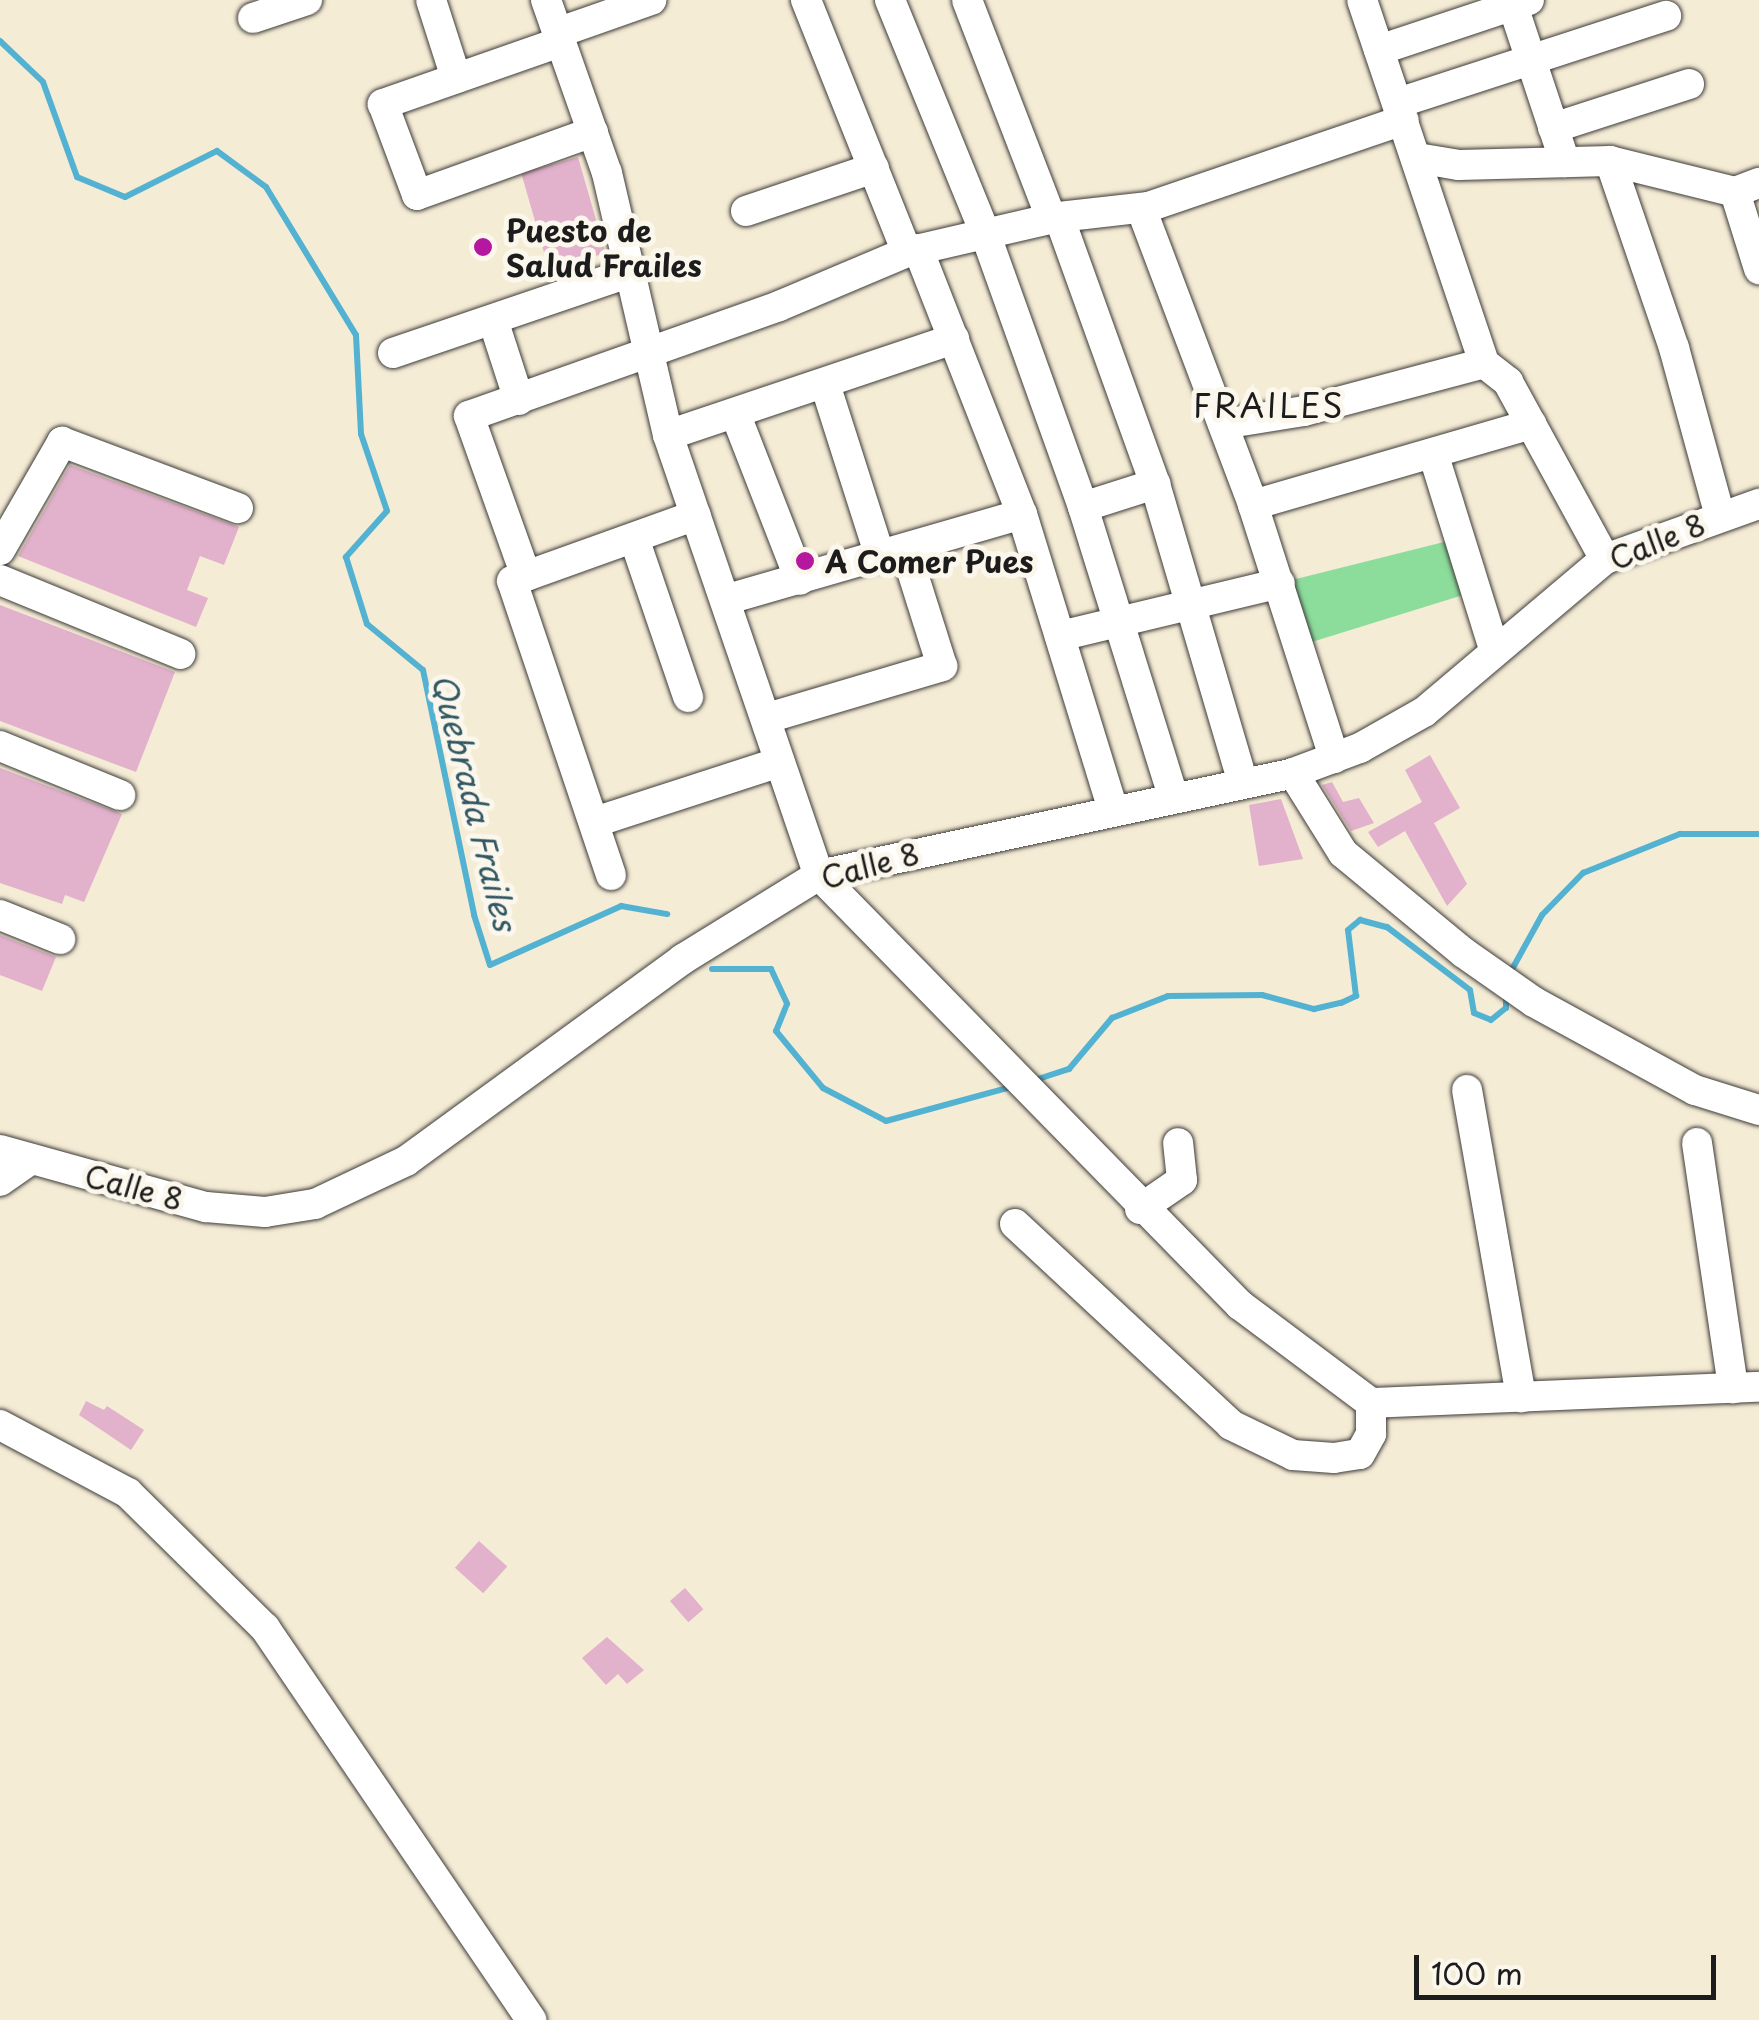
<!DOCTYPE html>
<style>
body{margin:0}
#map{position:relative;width:1759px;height:2020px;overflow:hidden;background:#f5ecd6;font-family:"Playpen Sans",sans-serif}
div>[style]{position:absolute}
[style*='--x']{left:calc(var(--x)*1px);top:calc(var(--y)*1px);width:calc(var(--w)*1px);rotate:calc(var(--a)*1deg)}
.green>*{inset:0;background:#8cdc9b}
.stream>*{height:6px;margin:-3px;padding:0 3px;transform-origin:3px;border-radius:3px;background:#53b2d1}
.building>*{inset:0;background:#e2b1cb;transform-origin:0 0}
.roads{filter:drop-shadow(0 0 2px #3d3b38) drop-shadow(0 0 2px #3d3b38)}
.minor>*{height:30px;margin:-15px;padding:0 15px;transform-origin:15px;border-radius:15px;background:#fff}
.dots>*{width:28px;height:28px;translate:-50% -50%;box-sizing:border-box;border:5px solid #fbf7ec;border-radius:50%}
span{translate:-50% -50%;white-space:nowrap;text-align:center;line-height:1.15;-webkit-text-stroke:10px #fbf7ec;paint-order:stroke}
.poi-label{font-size:30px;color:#1c1c1c;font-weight:700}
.left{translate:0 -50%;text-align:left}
.street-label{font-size:30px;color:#1c1c1c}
.neighbourhood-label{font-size:32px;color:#1c1c1c;letter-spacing:2.5px}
.water-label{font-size:32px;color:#325864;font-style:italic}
.scale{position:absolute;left:1414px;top:1955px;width:302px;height:45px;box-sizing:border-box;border:5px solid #1c1c1c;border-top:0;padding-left:12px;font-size:30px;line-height:35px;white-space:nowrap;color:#1c1c1c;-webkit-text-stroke:8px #fbf7ec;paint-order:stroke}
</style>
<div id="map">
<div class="green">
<div style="clip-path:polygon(1460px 538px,1476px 591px,1299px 646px,1280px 583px)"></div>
</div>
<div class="stream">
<div style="--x:0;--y:41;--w:59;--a:43.6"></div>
<div style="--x:43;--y:82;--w:101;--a:70.3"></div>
<div style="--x:77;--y:177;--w:52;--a:22.6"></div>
<div style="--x:125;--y:197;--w:103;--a:-26.6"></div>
<div style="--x:217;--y:151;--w:61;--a:36.3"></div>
<div style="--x:266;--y:187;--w:173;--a:58.7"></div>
<div style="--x:356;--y:335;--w:99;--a:87.1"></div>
<div style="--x:361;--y:434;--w:81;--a:71.3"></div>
<div style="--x:387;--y:511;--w:62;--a:131.7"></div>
<div style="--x:346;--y:557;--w:70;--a:72.6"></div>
<div style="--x:367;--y:624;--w:72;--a:39.4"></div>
<div style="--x:423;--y:670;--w:250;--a:78.2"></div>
<div style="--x:474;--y:915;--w:52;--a:72.3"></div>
<div style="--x:490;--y:965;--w:144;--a:-24.2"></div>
<div style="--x:621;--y:906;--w:47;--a:9.9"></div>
<div style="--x:712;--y:969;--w:59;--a:0"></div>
<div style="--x:771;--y:969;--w:38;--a:65"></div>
<div style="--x:787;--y:1004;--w:29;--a:112"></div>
<div style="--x:776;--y:1031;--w:74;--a:50.5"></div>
<div style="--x:823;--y:1088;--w:71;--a:27.6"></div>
<div style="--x:886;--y:1121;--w:130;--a:-15.2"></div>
<div style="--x:1510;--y:973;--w:66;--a:-61.1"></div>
<div style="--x:1542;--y:915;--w:59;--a:-45.7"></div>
<div style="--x:1583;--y:873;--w:105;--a:-21.9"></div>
<div style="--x:1680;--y:834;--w:79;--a:0"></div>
<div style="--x:1032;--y:1081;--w:39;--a:-18"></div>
<div style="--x:1069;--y:1069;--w:67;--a:-49.9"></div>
<div style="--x:1112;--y:1018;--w:60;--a:-21.4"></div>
<div style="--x:1168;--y:996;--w:94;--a:-0.6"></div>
<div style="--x:1262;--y:995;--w:54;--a:15.1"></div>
<div style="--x:1314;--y:1009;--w:28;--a:-13"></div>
<div style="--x:1341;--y:1003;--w:17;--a:-25"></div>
<div style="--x:1356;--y:996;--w:66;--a:-96.9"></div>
<div style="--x:1348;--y:930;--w:16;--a:-40"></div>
<div style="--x:1360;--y:920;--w:28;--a:15"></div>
<div style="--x:1387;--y:927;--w:104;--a:37.2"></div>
<div style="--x:1470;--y:990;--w:23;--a:80"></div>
<div style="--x:1474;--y:1013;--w:18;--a:22"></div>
<div style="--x:1491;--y:1020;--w:19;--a:-39"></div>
<div style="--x:1506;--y:1008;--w:13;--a:-90"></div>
</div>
<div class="building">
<div style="left:578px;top:157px;width:100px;height:59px;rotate:74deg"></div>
<div style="clip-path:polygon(70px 465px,239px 527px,224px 565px,200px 556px,187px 590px,208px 598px,196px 627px,18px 556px)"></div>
<div style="clip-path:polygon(0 605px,175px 672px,136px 772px,0 721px)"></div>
<div style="clip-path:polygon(1430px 755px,1460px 808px,1434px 823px,1467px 884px,1447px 906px,1405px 831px,1378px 847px,1368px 832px,1422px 802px,1405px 770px)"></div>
<div style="clip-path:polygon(0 768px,122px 814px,84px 902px,65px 895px,62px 904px,0 883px)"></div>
<div style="clip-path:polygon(1332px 782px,1343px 802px,1359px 798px,1374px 823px,1351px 831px,1322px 785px)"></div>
<div style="clip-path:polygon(1281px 799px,1303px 859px,1259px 866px,1249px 805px)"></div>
<div style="clip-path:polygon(0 935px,56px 957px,42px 991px,0 975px)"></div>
<div style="clip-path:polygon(86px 1401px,104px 1410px,107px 1406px,144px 1430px,131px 1450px,79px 1415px)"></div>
<div style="left:479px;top:1541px;width:38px;height:36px;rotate:42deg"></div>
<div style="left:685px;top:1588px;width:28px;height:20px;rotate:49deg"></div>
<div style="clip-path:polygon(607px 1637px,644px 1670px,627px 1684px,618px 1674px,606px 1685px,582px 1658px)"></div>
</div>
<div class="roads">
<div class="minor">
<div style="--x:431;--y:0;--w:82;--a:72.2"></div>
<div style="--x:546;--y:0;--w:183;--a:70.6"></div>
<div style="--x:607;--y:173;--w:269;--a:76.9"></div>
<div style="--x:668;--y:435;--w:465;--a:71.1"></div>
<div style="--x:819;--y:875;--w:602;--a:45.61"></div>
<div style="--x:1240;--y:1305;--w:164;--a:36.8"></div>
<div style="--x:1371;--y:1403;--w:388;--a:-2.4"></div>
<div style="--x:806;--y:0;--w:271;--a:68.2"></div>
<div style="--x:890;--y:0;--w:252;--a:67.8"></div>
<div style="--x:985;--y:233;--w:291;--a:70.3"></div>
<div style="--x:1083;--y:507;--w:303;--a:72.7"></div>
<div style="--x:967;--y:0;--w:234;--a:68.9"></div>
<div style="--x:1362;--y:0;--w:383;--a:71.4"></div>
<div style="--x:1484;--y:363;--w:31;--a:38"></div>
<div style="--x:1508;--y:382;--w:202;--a:61.3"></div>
<div style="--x:1511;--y:0;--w:171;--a:71.6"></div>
<div style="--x:253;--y:18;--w:57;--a:-18.4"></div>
<div style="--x:557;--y:33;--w:100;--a:-19.3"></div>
<div style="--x:560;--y:42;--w:188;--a:160.7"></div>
<div style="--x:383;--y:104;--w:97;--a:69.5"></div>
<div style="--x:417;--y:195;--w:187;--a:-19.7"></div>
<div style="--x:1379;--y:50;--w:158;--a:-18.4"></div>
<div style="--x:1398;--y:103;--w:282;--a:-18"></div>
<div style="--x:1553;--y:128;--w:143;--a:-17.9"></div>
<div style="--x:1417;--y:158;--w:43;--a:9.5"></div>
<div style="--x:1459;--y:165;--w:151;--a:-1.5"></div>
<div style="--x:1610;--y:161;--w:129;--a:13.9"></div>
<div style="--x:1735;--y:192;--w:26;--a:-21"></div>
<div style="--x:1610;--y:161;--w:198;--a:71.1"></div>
<div style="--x:1674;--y:348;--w:174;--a:74.7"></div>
<div style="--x:1735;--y:192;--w:81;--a:72.7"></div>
<div style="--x:1141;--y:208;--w:317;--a:69.3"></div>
<div style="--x:1253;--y:505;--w:266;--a:72.2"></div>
<div style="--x:746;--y:211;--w:135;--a:-18.6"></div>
<div style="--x:1059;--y:217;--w:284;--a:70.2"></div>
<div style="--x:1155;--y:484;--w:312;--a:73.6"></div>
<div style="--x:918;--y:249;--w:285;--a:68.6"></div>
<div style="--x:1022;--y:514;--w:307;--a:72.9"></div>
<div style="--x:493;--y:320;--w:84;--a:72"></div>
<div style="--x:393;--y:353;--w:248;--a:-18.8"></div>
<div style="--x:825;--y:384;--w:181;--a:72.3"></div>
<div style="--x:735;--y:413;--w:179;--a:68.7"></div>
<div style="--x:1223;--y:424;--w:82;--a:-9.1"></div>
<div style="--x:1304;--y:411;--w:186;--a:-14.9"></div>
<div style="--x:668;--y:435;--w:302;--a:-18.6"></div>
<div style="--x:1433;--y:453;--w:205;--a:72.7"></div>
<div style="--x:1253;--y:505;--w:290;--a:-16.2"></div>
<div style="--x:1083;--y:507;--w:76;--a:-17.7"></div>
<div style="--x:634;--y:538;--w:168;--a:71.2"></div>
<div style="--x:0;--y:550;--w:125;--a:-60.1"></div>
<div style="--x:62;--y:442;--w:188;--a:20.6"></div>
<div style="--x:526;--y:576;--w:170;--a:-109.6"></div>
<div style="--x:469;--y:416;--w:329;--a:-19.5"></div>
<div style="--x:779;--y:306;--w:139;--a:-22.9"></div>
<div style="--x:907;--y:252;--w:156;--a:-13"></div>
<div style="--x:1059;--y:217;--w:90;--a:-6.4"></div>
<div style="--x:1148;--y:207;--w:270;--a:-18.8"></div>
<div style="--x:0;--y:580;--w:195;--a:22.3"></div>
<div style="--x:728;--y:599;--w:306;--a:-16.1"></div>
<div style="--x:1060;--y:636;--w:226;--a:-13.5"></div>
<div style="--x:767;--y:718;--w:183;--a:-16.5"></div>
<div style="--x:942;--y:666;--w:123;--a:-107.5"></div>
<div style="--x:0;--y:746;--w:130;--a:22.2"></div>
<div style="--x:1293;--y:773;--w:94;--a:58"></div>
<div style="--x:1343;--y:853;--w:157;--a:39.6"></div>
<div style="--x:1464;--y:953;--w:85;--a:35"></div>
<div style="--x:1534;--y:1002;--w:183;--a:28.7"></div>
<div style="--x:1695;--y:1090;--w:67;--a:17.4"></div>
<div style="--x:595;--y:822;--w:194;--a:-18"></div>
<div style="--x:611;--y:875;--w:310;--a:-108.6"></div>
<div style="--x:512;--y:581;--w:195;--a:-19.7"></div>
<div style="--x:0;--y:915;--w:65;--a:21.8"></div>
<div style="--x:1467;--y:1090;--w:312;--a:80"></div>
<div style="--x:1697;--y:1143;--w:248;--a:81.6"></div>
<div style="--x:0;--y:1150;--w:214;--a:15.5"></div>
<div style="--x:206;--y:1207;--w:59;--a:4.8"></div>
<div style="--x:265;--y:1212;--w:51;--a:-9.1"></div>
<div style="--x:315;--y:1204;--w:101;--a:-25.3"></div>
<div style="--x:406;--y:1161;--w:343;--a:-36.1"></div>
<div style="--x:683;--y:959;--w:160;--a:-31.7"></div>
<div style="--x:819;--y:875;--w:485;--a:-12.1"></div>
<div style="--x:1293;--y:773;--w:72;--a:-20.5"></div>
<div style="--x:1360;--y:748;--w:73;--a:-29.4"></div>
<div style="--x:1424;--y:712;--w:237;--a:-40.2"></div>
<div style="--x:1605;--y:559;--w:164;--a:-19.7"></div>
<div style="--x:0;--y:1181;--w:38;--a:-35"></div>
<div style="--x:1140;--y:1209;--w:51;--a:-34.6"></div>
<div style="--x:1182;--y:1180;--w:37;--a:-96"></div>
<div style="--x:1015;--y:1224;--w:295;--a:42.9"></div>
<div style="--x:1231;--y:1425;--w:69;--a:25.8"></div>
<div style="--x:1293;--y:1455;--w:41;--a:4.2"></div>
<div style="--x:1334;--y:1458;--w:26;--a:-9"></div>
<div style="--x:1360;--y:1454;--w:23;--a:-61"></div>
<div style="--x:1371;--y:1434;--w:31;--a:-90"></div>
<div style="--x:0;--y:1425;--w:145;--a:28"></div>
<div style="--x:128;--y:1493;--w:192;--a:44.6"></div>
<div style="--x:265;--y:1628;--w:474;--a:55.8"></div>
</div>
</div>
<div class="dots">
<div style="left:483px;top:247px;background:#b5179e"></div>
<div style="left:805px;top:561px;background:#b5179e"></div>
</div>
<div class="poi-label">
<span class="left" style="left:506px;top:247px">Puesto de<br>Salud Frailes</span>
<span class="left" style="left:825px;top:561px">A Comer Pues</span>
</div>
<div class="street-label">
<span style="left:1657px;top:541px;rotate:-22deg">Calle 8</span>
<span style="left:870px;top:865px;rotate:-15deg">Calle 8</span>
<span style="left:134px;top:1187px;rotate:15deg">Calle 8</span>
</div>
<div class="neighbourhood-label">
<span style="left:1269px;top:405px">FRAILES</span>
</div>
<div class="water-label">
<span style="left:475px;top:802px;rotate:76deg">Quebrada Frailes</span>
</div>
<div class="scale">100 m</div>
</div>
